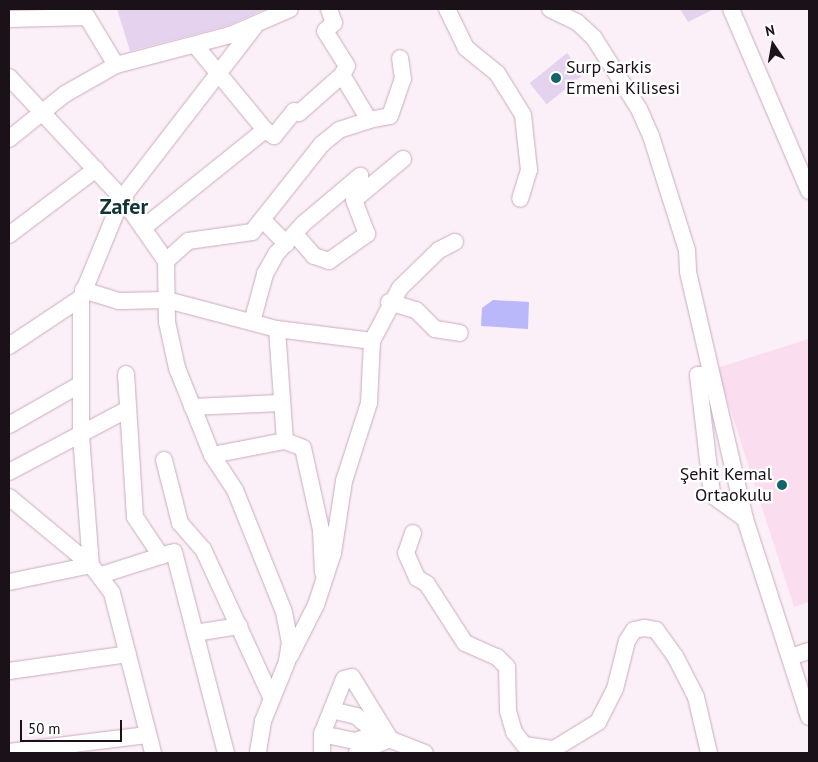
<!DOCTYPE html>
<meta charset="utf-8">
<style>
body{margin:0}
#map{position:relative;width:818px;height:762px;overflow:hidden;background:#fcf0f8;font-family:"PT Sans",sans-serif}
div>[style]{position:absolute}
[style*='--x']{left:calc(var(--x)*1px);top:calc(var(--y)*1px);width:calc(var(--w)*1px);rotate:calc(var(--a)*1deg)}
.built>*{inset:0;background:#fbddf0}
.water>*{inset:0;background:#bab7fb}
.building>*{inset:0;background:#e4d2ef;transform-origin:0 0}
.roads{filter:drop-shadow(0 0 1px #c9abbe) drop-shadow(0 0 1px #c9abbe)}
.minor>*{height:16px;margin:-8px;padding:0 8px;transform-origin:8px;border-radius:8px;background:#fff}
.dots>*{width:14px;height:14px;translate:-50% -50%;box-sizing:border-box;border:2px solid #fff;border-radius:50%}
span{translate:-50% -50%;white-space:nowrap;text-align:center;line-height:1.15;-webkit-text-stroke:4.5px #fff;paint-order:stroke}
.poi-label{font-size:18px;color:#1b1118}
.left{translate:0 -50%;text-align:left}
.right{translate:-100% -50%;text-align:right}
.district-label{font-size:22px;color:#113337;font-weight:700}
.frame{position:absolute;inset:0;border:10px solid #1b1118;pointer-events:none}
.north{position:absolute;left:748px;top:20px;width:50px;height:50px;-webkit-text-stroke:4px #fff;paint-order:stroke;rotate:348deg;font-size:14px;font-weight:700;line-height:20px;text-align:center;color:#1b1118}
.north::after{content:'';display:block;margin:auto;width:18px;height:22px;background:#1b1118;clip-path:polygon(50% 0,100% 100%,50% 72%,0 100%)}
.scale{position:absolute;left:20px;top:720px;width:102px;height:22px;box-sizing:border-box;border:2px solid #1b1118;border-top:0;padding-left:6px;font-size:15px;line-height:18px;white-space:nowrap;color:#1b1118;-webkit-text-stroke:4px #fff;paint-order:stroke}
</style>
<div id="map">
<div class="built">
<div style="clip-path:polygon(808px 339px,809px 602px,794px 607px,717px 368px)"></div>
</div>
<div class="water">
<div style="clip-path:polygon(493px 300px,529px 302px,528px 329px,481px 326px,482px 308px)"></div>
</div>
<div class="building">
<div style="clip-path:polygon(117px 9px,265px 9px,227px 26px,130px 51px)"></div>
<div style="clip-path:polygon(680px 9px,714px 9px,688px 22px)"></div>
<div style="left:567px;top:53px;width:27px;height:48px;rotate:51deg"></div>
</div>
<div class="roads">
<div class="minor">
<div style="--x:447;--y:9;--w:43;--a:64"></div>
<div style="--x:466;--y:48;--w:40;--a:39"></div>
<div style="--x:497;--y:73;--w:49;--a:58.2"></div>
<div style="--x:523;--y:115;--w:55;--a:83.8"></div>
<div style="--x:529;--y:170;--w:30;--a:107"></div>
<div style="--x:550;--y:9;--w:30;--a:26"></div>
<div style="--x:577;--y:22;--w:23;--a:43"></div>
<div style="--x:594;--y:38;--w:84;--a:57.6"></div>
<div style="--x:639;--y:109;--w:30;--a:66"></div>
<div style="--x:651;--y:136;--w:120;--a:72.5"></div>
<div style="--x:687;--y:250;--w:22;--a:87"></div>
<div style="--x:688;--y:272;--w:253;--a:77"></div>
<div style="--x:745;--y:519;--w:208;--a:72.1"></div>
<div style="--x:731;--y:9;--w:198;--a:66.8"></div>
<div style="--x:9;--y:19;--w:78;--a:-1.5"></div>
<div style="--x:87;--y:17;--w:56;--a:58.9"></div>
<div style="--x:195;--y:45;--w:110;--a:50.5"></div>
<div style="--x:9;--y:77;--w:166;--a:47"></div>
<div style="--x:122;--y:198;--w:77;--a:55.1"></div>
<div style="--x:166;--y:261;--w:61;--a:89.1"></div>
<div style="--x:167;--y:322;--w:47;--a:77.7"></div>
<div style="--x:177;--y:368;--w:94;--a:68.1"></div>
<div style="--x:212;--y:455;--w:42;--a:56.7"></div>
<div style="--x:235;--y:490;--w:131;--a:68.1"></div>
<div style="--x:284;--y:612;--w:31;--a:79"></div>
<div style="--x:290;--y:642;--w:20;--a:99"></div>
<div style="--x:287;--y:662;--w:64;--a:112.1"></div>
<div style="--x:263;--y:721;--w:32;--a:99"></div>
<div style="--x:369;--y:120;--w:21;--a:-11"></div>
<div style="--x:390;--y:116;--w:39;--a:-71"></div>
<div style="--x:403;--y:79;--w:21;--a:-98"></div>
<div style="--x:9;--y:139;--w:72;--a:-38.8"></div>
<div style="--x:65;--y:94;--w:59;--a:-29.6"></div>
<div style="--x:116;--y:65;--w:118;--a:-14.7"></div>
<div style="--x:230;--y:35;--w:65;--a:-23.4"></div>
<div style="--x:264;--y:221;--w:32;--a:46"></div>
<div style="--x:143;--y:228;--w:156;--a:-38.8"></div>
<div style="--x:265;--y:130;--w:11;--a:34"></div>
<div style="--x:274;--y:136;--w:32;--a:-51"></div>
<div style="--x:294;--y:111;--w:5;--a:22"></div>
<div style="--x:299;--y:113;--w:57;--a:-41.5"></div>
<div style="--x:295;--y:234;--w:29;--a:49"></div>
<div style="--x:314;--y:256;--w:16;--a:18"></div>
<div style="--x:329;--y:261;--w:47;--a:-35.4"></div>
<div style="--x:367;--y:234;--w:36;--a:-111"></div>
<div style="--x:354;--y:200;--w:64;--a:-39.9"></div>
<div style="--x:9;--y:235;--w:109;--a:-37.2"></div>
<div style="--x:166;--y:261;--w:30;--a:-42"></div>
<div style="--x:188;--y:241;--w:65;--a:-8"></div>
<div style="--x:252;--y:232;--w:112;--a:-51.5"></div>
<div style="--x:322;--y:144;--w:22;--a:-39"></div>
<div style="--x:339;--y:130;--w:32;--a:-18"></div>
<div style="--x:369;--y:120;--w:52;--a:-121"></div>
<div style="--x:342;--y:75;--w:10;--a:-61"></div>
<div style="--x:347;--y:66;--w:41;--a:-122.2"></div>
<div style="--x:325;--y:31;--w:12;--a:-42"></div>
<div style="--x:334;--y:23;--w:15;--a:-110"></div>
<div style="--x:83;--y:290;--w:38;--a:17"></div>
<div style="--x:119;--y:301;--w:48;--a:-1.2"></div>
<div style="--x:167;--y:300;--w:114;--a:14.8"></div>
<div style="--x:277;--y:329;--w:96;--a:7.2"></div>
<div style="--x:81;--y:298;--w:138;--a:90"></div>
<div style="--x:81;--y:436;--w:129;--a:85.6"></div>
<div style="--x:389;--y:302;--w:28;--a:17"></div>
<div style="--x:416;--y:310;--w:27;--a:45"></div>
<div style="--x:435;--y:329;--w:25;--a:9"></div>
<div style="--x:252;--y:322;--w:50;--a:-74.8"></div>
<div style="--x:265;--y:274;--w:23;--a:-61"></div>
<div style="--x:276;--y:254;--w:40;--a:-48"></div>
<div style="--x:303;--y:224;--w:75;--a:-40.1"></div>
<div style="--x:277;--y:329;--w:112;--a:85.9"></div>
<div style="--x:9;--y:346;--w:87;--a:-33.7"></div>
<div style="--x:81;--y:298;--w:108;--a:-67.7"></div>
<div style="--x:122;--y:198;--w:216;--a:-52.3"></div>
<div style="--x:126;--y:374;--w:143;--a:86.4"></div>
<div style="--x:135;--y:517;--w:47;--a:56.3"></div>
<div style="--x:710;--y:375;--w:12;--a:180"></div>
<div style="--x:698;--y:375;--w:121;--a:83.3"></div>
<div style="--x:712;--y:495;--w:41;--a:36"></div>
<div style="--x:192;--y:407;--w:89;--a:-2.6"></div>
<div style="--x:9;--y:425;--w:83;--a:-29.7"></div>
<div style="--x:212;--y:455;--w:74;--a:-10.9"></div>
<div style="--x:285;--y:441;--w:19;--a:21"></div>
<div style="--x:303;--y:448;--w:84;--a:77.6"></div>
<div style="--x:321;--y:530;--w:43;--a:87.3"></div>
<div style="--x:164;--y:460;--w:65;--a:75.7"></div>
<div style="--x:180;--y:523;--w:35;--a:49"></div>
<div style="--x:203;--y:549;--w:163;--a:65.3"></div>
<div style="--x:9;--y:472;--w:135;--a:-27.9"></div>
<div style="--x:9;--y:497;--w:107;--a:39.7"></div>
<div style="--x:91;--y:565;--w:35;--a:53"></div>
<div style="--x:112;--y:593;--w:165;--a:75.6"></div>
<div style="--x:413;--y:533;--w:21;--a:109"></div>
<div style="--x:406;--y:553;--w:27;--a:66"></div>
<div style="--x:417;--y:578;--w:12;--a:31"></div>
<div style="--x:427;--y:584;--w:70;--a:57.2"></div>
<div style="--x:465;--y:643;--w:35;--a:24"></div>
<div style="--x:497;--y:657;--w:14;--a:45"></div>
<div style="--x:507;--y:667;--w:44;--a:88.7"></div>
<div style="--x:508;--y:711;--w:22;--a:74"></div>
<div style="--x:514;--y:732;--w:16;--a:52"></div>
<div style="--x:524;--y:745;--w:30;--a:8"></div>
<div style="--x:554;--y:749;--w:52;--a:-31.5"></div>
<div style="--x:598;--y:722;--w:37;--a:-63"></div>
<div style="--x:615;--y:689;--w:49;--a:-76"></div>
<div style="--x:627;--y:641;--w:13;--a:-58"></div>
<div style="--x:634;--y:630;--w:10;--a:-11"></div>
<div style="--x:644;--y:628;--w:12;--a:9"></div>
<div style="--x:656;--y:630;--w:32;--a:54"></div>
<div style="--x:675;--y:656;--w:46;--a:62.9"></div>
<div style="--x:696;--y:697;--w:57;--a:76.9"></div>
<div style="--x:174;--y:552;--w:208;--a:75.5"></div>
<div style="--x:101;--y:575;--w:72;--a:-17.7"></div>
<div style="--x:9;--y:582;--w:84;--a:-11.7"></div>
<div style="--x:195;--y:633;--w:45;--a:-9"></div>
<div style="--x:290;--y:656;--w:57;--a:-63"></div>
<div style="--x:316;--y:605;--w:55;--a:-71.9"></div>
<div style="--x:333;--y:553;--w:73;--a:-81.3"></div>
<div style="--x:344;--y:481;--w:82;--a:-72.2"></div>
<div style="--x:369;--y:403;--w:62;--a:-87.2"></div>
<div style="--x:372;--y:341;--w:60;--a:-62.2"></div>
<div style="--x:400;--y:288;--w:54;--a:-44.3"></div>
<div style="--x:439;--y:250;--w:18;--a:-27"></div>
<div style="--x:790;--y:657;--w:20;--a:-18"></div>
<div style="--x:9;--y:671;--w:120;--a:-8.1"></div>
<div style="--x:322;--y:734;--w:34;--a:12"></div>
<div style="--x:355;--y:741;--w:23;--a:-18"></div>
<div style="--x:377;--y:734;--w:28;--a:-139"></div>
<div style="--x:356;--y:716;--w:25;--a:-166"></div>
<div style="--x:381;--y:736;--w:47;--a:21.1"></div>
<div style="--x:9;--y:752;--w:139;--a:-7"></div>
<div style="--x:322;--y:753;--w:19;--a:-90"></div>
<div style="--x:322;--y:734;--w:59;--a:-68.2"></div>
<div style="--x:344;--y:679;--w:8;--a:-14"></div>
<div style="--x:352;--y:677;--w:73;--a:58.5"></div>
<div style="--x:390;--y:739;--w:36;--a:157"></div>
</div>
</div>
<div class="dots">
<div style="left:556px;top:78px;background:#14636b"></div>
<div style="left:782px;top:485px;background:#14636b"></div>
</div>
<div class="poi-label">
<span class="left" style="left:566px;top:78px">Surp Sarkis<br>Ermeni Kilisesi</span>
<span class="right" style="left:772px;top:485px">Şehit Kemal<br>Ortaokulu</span>
</div>
<div class="district-label">
<span style="left:124px;top:207px">Zafer</span>
</div>
<div class="frame"></div>
<div class="north">N</div>
<div class="scale">50 m</div>
</div>
